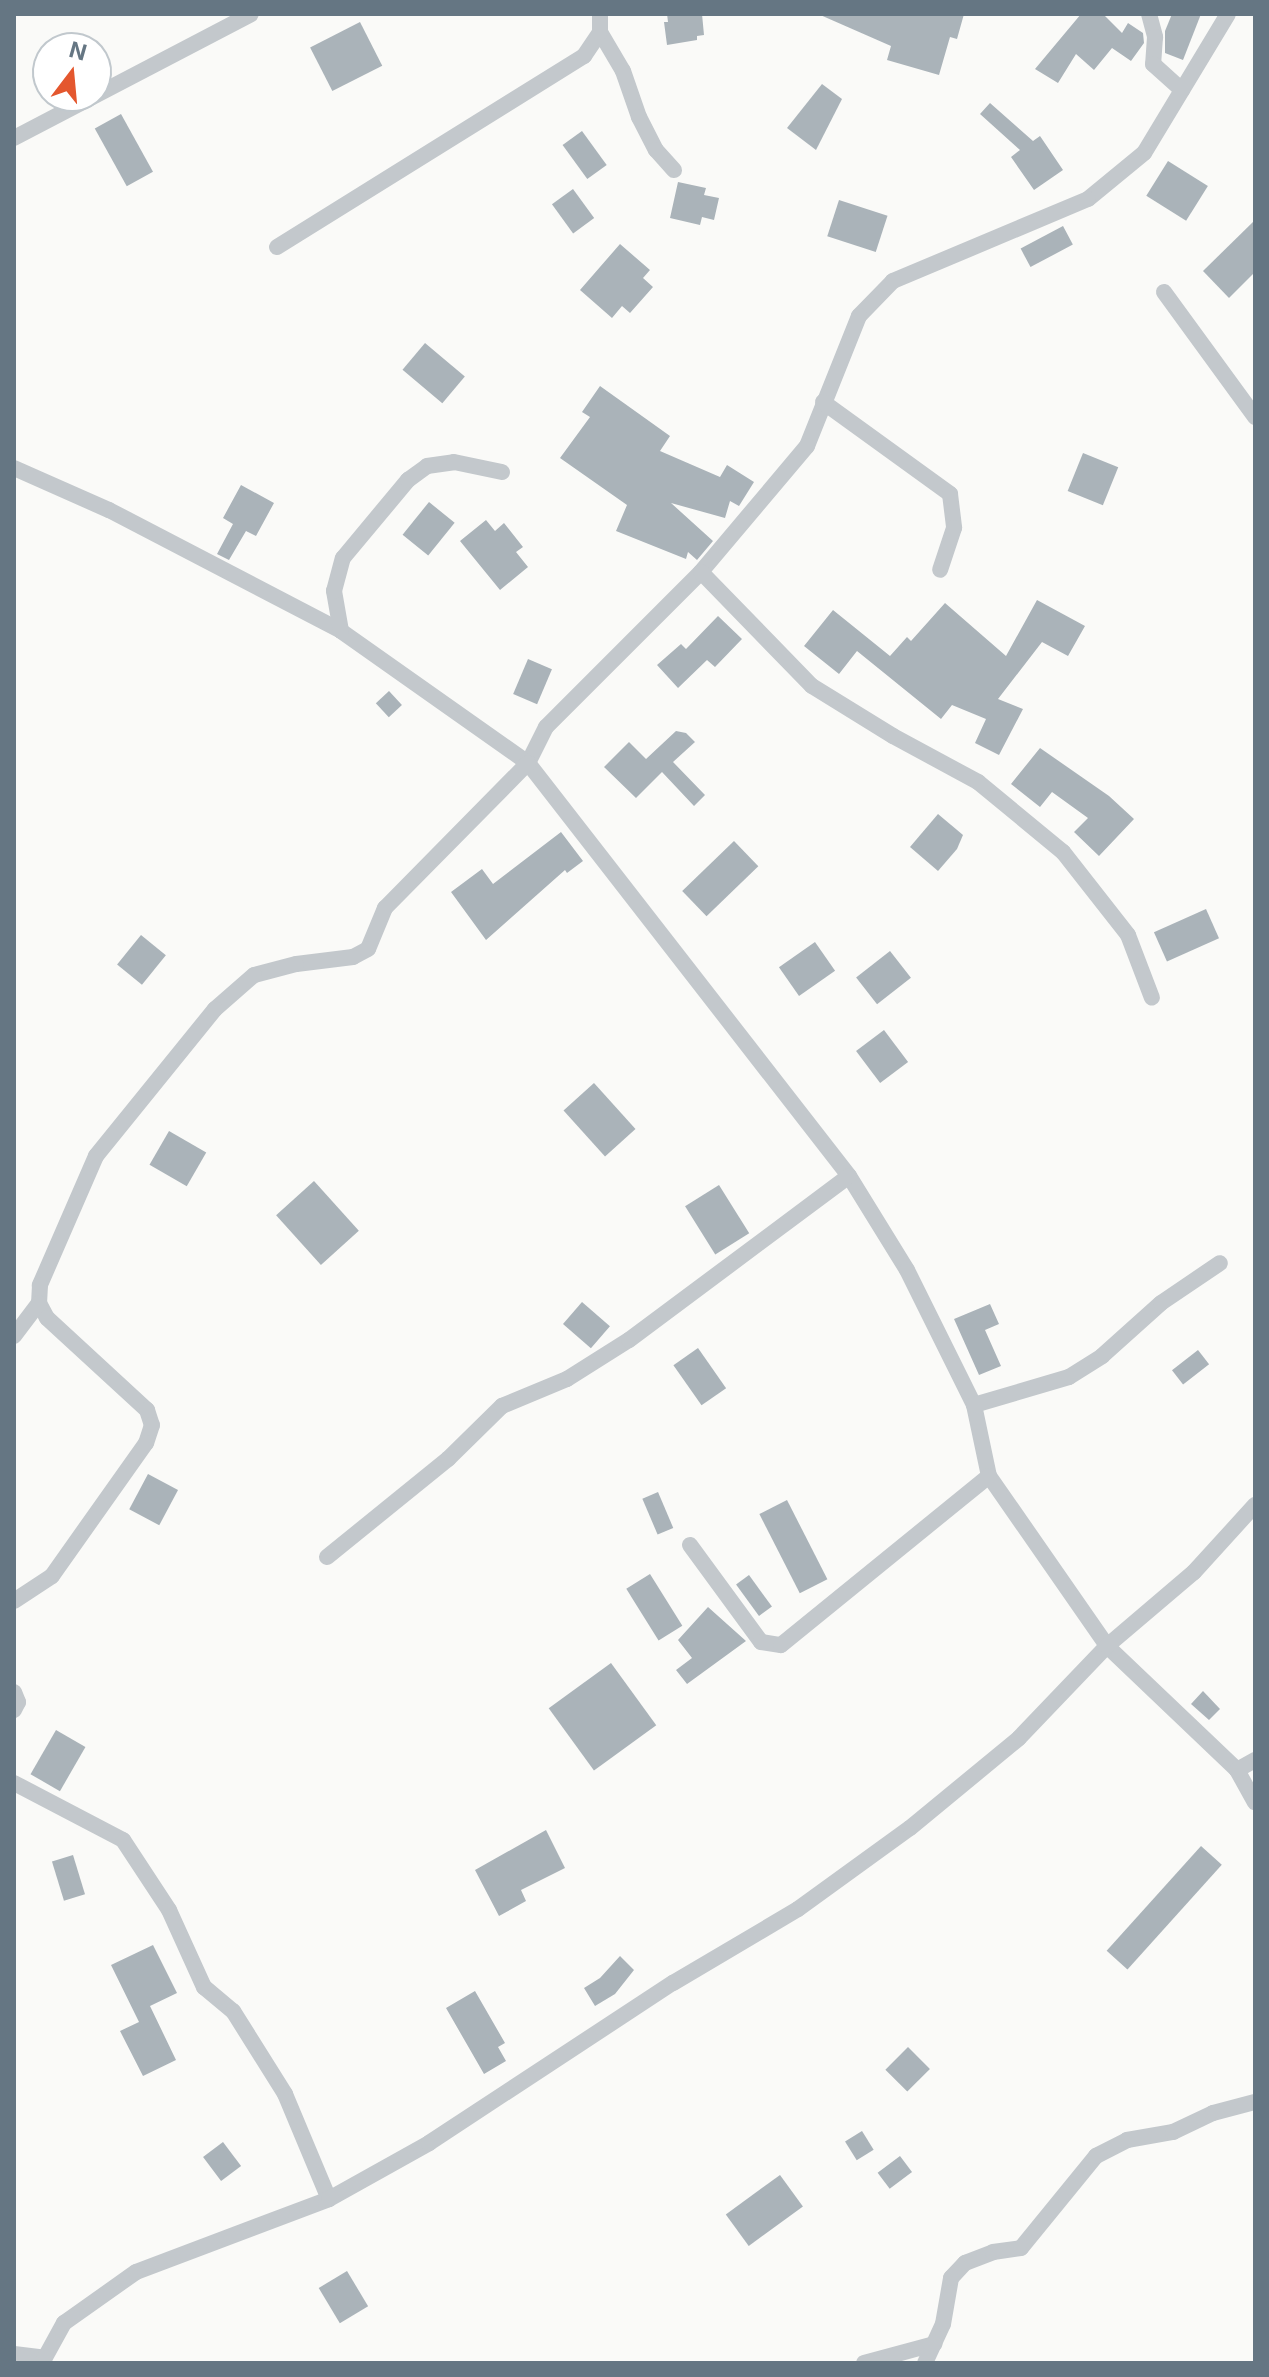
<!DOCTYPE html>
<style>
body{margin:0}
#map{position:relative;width:1269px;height:2377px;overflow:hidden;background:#fafaf8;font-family:Inter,sans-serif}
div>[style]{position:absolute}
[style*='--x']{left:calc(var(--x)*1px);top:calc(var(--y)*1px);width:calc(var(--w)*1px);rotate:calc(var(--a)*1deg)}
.building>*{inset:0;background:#aab3b9;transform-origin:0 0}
.street>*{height:16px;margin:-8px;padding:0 8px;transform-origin:8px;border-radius:8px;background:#c3c8cc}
span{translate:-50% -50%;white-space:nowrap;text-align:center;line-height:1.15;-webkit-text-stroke:8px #fff;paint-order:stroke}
.frame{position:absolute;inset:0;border:16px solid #657683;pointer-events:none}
.north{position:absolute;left:32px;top:32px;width:80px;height:80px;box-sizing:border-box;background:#fff;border:2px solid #c1c8cd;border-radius:50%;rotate:16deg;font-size:22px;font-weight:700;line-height:32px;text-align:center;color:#657683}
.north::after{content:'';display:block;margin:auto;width:28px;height:36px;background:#e4572e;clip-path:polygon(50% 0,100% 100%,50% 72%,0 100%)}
</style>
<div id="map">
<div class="building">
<div style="clip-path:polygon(667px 14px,702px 14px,704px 35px,697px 36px,697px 40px,667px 45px,664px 22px,668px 22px)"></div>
<div style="clip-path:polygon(818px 14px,964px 14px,957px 39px,950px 37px,939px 75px,887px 60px,891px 46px)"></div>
<div style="clip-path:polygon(1081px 14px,1103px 14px,1122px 33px,1128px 23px,1143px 33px,1144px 43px,1131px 61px,1112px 48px,1094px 70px,1076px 54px,1058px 83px,1035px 69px)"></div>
<div style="clip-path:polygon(1172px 14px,1201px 14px,1183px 60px,1165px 53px,1165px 31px)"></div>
<div style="left:360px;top:22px;width:49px;height:56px;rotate:63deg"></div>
<div style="clip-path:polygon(822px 84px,842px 99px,816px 150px,787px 128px)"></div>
<div style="clip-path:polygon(990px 103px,1033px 141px,1040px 136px,1063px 170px,1034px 190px,1011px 157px,1020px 150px,980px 114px)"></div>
<div style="left:121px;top:114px;width:66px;height:30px;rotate:61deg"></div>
<div style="left:582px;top:131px;width:42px;height:24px;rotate:54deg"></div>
<div style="left:1168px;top:161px;width:47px;height:41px;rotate:32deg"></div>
<div style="clip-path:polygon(678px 182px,706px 188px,704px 195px,719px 198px,714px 220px,702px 217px,700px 225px,670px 218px)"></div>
<div style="left:573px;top:189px;width:36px;height:26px;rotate:54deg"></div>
<div style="left:839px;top:200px;width:51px;height:38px;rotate:18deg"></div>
<div style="clip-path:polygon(1255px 220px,1255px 272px,1229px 298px,1203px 271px)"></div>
<div style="left:1063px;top:226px;width:21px;height:48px;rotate:62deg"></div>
<div style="clip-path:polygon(620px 244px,650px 270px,643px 278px,653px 287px,630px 313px,622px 306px,612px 318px,580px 290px)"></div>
<div style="left:425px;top:343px;width:52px;height:35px;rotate:40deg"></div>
<div style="clip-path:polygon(600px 386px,670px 436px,660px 451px,720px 477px,727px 465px,754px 482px,739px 506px,730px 501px,725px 518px,671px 503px,713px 541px,697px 560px,688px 552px,686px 559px,616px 531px,627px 505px,560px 458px,590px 417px,582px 412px)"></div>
<div style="left:1083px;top:453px;width:38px;height:41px;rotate:22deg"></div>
<div style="clip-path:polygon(241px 485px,274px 503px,256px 536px,246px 531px,229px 560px,217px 554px,233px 524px,223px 518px)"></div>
<div style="left:429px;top:502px;width:33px;height:42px;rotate:39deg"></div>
<div style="clip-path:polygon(486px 520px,495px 531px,504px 523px,523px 547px,516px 552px,528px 567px,500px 590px,460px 541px)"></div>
<div style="clip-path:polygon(1037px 600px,1085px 626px,1068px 656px,1042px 642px,998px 699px,1023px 709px,999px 755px,975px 743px,986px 719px,952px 705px,941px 719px,857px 651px,839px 674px,804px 646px,833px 610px,890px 656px,907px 637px,911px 641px,945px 603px,1006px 656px)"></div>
<div style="clip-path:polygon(718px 616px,742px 639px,715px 667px,707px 660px,678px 688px,657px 665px,681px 644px,686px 649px)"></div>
<div style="left:528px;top:659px;width:26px;height:38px;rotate:23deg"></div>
<div style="left:389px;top:691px;width:19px;height:18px;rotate:47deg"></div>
<div style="clip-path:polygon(676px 731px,686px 733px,695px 742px,673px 762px,705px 795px,694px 806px,662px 772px,636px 798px,604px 767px,629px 742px,646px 759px)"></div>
<div style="clip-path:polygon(1040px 748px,1109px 796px,1134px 819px,1099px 856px,1074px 832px,1088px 818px,1052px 792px,1040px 807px,1011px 784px)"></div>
<div style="clip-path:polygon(938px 814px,963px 835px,957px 849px,938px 871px,910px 847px)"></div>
<div style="clip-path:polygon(561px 832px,583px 861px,567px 873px,565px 870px,486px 940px,451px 892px,482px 869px,493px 884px)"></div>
<div style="left:734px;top:841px;width:35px;height:72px;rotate:46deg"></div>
<div style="left:1206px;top:909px;width:32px;height:57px;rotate:66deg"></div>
<div style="left:141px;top:935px;width:32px;height:38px;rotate:39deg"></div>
<div style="left:815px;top:942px;width:35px;height:44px;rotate:55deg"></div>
<div style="left:890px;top:951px;width:34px;height:43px;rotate:52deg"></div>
<div style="left:884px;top:1030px;width:40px;height:35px;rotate:53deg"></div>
<div style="left:594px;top:1083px;width:62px;height:41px;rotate:48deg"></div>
<div style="left:169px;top:1131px;width:43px;height:39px;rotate:30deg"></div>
<div style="left:314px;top:1181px;width:67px;height:51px;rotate:48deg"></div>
<div style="left:719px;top:1185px;width:57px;height:40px;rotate:58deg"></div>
<div style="left:582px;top:1302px;width:37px;height:29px;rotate:41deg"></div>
<div style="clip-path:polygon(990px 1304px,999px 1324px,985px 1330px,1001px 1366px,979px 1375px,954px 1319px)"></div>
<div style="left:698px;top:1348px;width:49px;height:30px;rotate:55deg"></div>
<div style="left:1198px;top:1350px;width:18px;height:33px;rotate:52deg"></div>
<div style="left:148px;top:1474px;width:34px;height:40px;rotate:28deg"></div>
<div style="left:658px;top:1492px;width:39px;height:17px;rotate:67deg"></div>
<div style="left:787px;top:1500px;width:89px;height:31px;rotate:63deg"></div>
<div style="left:650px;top:1574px;width:61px;height:28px;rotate:58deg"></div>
<div style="left:749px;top:1575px;width:39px;height:16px;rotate:54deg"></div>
<div style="clip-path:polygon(708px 1607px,746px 1641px,687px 1684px,676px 1670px,692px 1658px,678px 1640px)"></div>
<div style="left:611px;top:1663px;width:77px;height:77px;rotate:54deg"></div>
<div style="clip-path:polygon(1203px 1691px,1220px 1709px,1209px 1720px,1191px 1704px)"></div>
<div style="left:56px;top:1730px;width:34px;height:51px;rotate:30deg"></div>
<div style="clip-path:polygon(546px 1830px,565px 1868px,521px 1890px,526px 1901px,499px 1916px,475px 1870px)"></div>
<div style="left:1201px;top:1846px;width:28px;height:141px;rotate:42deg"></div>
<div style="left:73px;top:1855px;width:41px;height:22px;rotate:73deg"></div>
<div style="clip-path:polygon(153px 1945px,177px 1993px,150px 2006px,176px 2060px,143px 2076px,120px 2031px,139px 2022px,111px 1965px)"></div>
<div style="clip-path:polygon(620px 1956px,634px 1970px,615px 1994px,595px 2006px,584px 1988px,600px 1978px)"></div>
<div style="clip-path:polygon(475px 1991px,505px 2043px,498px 2047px,506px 2061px,484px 2074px,446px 2008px)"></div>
<div style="left:908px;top:2047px;width:31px;height:32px;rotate:45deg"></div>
<div style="left:862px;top:2131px;width:22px;height:20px;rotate:58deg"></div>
<div style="left:223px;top:2142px;width:30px;height:25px;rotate:53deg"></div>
<div style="left:900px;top:2156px;width:20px;height:28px;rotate:53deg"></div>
<div style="left:780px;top:2175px;width:39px;height:67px;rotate:54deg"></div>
<div style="left:347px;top:2271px;width:41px;height:33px;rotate:59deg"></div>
</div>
<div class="street">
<div style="--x:1149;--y:14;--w:24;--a:75"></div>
<div style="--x:1155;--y:37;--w:27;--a:94"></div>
<div style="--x:1153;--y:64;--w:39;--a:42"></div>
<div style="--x:1228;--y:14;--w:162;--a:121.1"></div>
<div style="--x:1144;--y:153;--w:72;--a:140.6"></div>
<div style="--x:1088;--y:199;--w:212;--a:157.2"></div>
<div style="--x:893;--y:281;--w:49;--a:134.2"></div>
<div style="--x:859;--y:316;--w:140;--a:111.8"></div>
<div style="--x:807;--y:446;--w:165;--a:130.1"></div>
<div style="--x:701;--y:572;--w:219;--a:135"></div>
<div style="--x:546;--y:727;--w:40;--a:116.6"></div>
<div style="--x:528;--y:763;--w:523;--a:52.14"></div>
<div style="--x:849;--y:1176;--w:110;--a:58.3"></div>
<div style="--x:907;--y:1270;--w:151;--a:63.6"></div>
<div style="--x:974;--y:1405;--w:73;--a:78.1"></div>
<div style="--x:989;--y:1476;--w:207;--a:55.2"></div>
<div style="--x:1107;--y:1646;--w:180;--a:43.6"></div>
<div style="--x:1237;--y:1770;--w:37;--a:61"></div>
<div style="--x:600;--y:32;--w:45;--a:59.5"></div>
<div style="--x:623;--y:71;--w:49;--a:70.8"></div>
<div style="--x:639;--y:117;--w:37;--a:63"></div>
<div style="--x:656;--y:150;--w:27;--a:48"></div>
<div style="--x:14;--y:138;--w:267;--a:-27.6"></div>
<div style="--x:277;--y:247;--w:362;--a:-31.9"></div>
<div style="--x:584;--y:56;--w:29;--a:-56"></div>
<div style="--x:600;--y:32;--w:18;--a:-90"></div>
<div style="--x:1164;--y:292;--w:155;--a:53.9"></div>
<div style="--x:823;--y:402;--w:157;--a:35.9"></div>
<div style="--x:950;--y:494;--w:34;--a:83"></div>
<div style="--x:954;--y:528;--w:44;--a:108.4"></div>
<div style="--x:14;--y:468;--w:104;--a:23.9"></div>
<div style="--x:109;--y:510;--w:262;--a:27.5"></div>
<div style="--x:341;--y:631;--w:229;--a:35.2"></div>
<div style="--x:528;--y:763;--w:204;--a:134.6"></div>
<div style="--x:385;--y:908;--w:44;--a:112.5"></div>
<div style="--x:368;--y:949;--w:17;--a:152"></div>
<div style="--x:353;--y:957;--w:57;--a:173"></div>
<div style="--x:296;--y:964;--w:43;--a:165.3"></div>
<div style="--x:254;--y:975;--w:52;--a:138.9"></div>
<div style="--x:215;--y:1009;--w:189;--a:129"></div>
<div style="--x:96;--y:1156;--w:141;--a:113.5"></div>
<div style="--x:40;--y:1285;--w:18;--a:93"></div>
<div style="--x:39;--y:1303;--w:17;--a:62"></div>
<div style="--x:47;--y:1318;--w:136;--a:42.6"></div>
<div style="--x:147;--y:1410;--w:16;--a:72"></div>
<div style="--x:152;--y:1425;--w:19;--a:108"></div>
<div style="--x:146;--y:1443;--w:163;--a:125.3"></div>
<div style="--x:52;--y:1576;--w:45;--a:146.7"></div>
<div style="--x:701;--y:572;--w:159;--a:45.8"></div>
<div style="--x:812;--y:686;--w:95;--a:31.7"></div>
<div style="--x:893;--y:736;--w:97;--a:28.4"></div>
<div style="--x:978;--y:782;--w:110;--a:39.5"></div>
<div style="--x:1063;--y:852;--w:105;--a:51.9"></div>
<div style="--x:1128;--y:935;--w:67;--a:69.1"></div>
<div style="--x:341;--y:631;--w:41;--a:-99.9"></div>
<div style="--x:334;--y:591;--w:34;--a:-75"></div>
<div style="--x:343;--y:558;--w:102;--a:-50.2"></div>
<div style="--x:408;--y:480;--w:24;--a:-36"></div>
<div style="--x:427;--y:466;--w:27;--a:-8"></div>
<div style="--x:454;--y:462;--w:49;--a:11.8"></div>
<div style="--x:14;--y:1336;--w:41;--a:-52.9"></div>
<div style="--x:974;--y:1405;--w:99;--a:-16.4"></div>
<div style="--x:1069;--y:1377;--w:39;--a:-32"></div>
<div style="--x:1102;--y:1356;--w:79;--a:-41.9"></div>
<div style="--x:1161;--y:1303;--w:71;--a:-34.1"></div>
<div style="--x:690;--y:1545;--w:120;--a:53.8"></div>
<div style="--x:761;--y:1642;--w:20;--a:9"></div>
<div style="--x:781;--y:1645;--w:268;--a:-39.1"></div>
<div style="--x:327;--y:1557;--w:156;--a:-39"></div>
<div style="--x:448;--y:1459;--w:76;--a:-44.5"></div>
<div style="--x:502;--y:1406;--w:70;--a:-22.6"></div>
<div style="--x:567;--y:1379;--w:73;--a:-32.2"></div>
<div style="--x:629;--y:1340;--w:274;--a:-36.7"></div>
<div style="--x:14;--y:1692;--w:11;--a:68"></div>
<div style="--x:18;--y:1702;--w:9;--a:117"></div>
<div style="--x:1237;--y:1770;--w:21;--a:-29"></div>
<div style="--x:14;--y:1783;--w:123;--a:27.6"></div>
<div style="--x:123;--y:1840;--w:84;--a:56.7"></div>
<div style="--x:169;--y:1910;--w:85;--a:65.6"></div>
<div style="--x:204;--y:1987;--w:38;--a:40"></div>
<div style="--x:233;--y:2011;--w:98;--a:57.9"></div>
<div style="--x:285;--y:2094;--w:114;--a:67.3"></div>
<div style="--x:14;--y:2354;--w:31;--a:7"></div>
<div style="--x:42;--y:2363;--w:46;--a:-61.2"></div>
<div style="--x:64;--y:2323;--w:88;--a:-35.3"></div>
<div style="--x:136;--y:2272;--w:206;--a:-20.7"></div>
<div style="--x:329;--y:2199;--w:115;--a:-29.2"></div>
<div style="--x:429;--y:2143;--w:292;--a:-33.3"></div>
<div style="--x:673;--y:1983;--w:145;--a:-30.6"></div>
<div style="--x:798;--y:1909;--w:138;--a:-35.9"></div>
<div style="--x:910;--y:1828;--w:141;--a:-39.5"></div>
<div style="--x:1019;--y:1738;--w:127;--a:-46.3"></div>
<div style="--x:1107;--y:1646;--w:114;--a:-40.4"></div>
<div style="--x:1194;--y:1572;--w:91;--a:-47.7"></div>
<div style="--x:864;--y:2363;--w:73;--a:-15.2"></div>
<div style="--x:925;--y:2363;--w:43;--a:-65.2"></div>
<div style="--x:943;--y:2324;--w:47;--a:-80.1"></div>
<div style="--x:951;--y:2278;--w:21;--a:-47"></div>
<div style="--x:965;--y:2263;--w:30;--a:-21"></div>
<div style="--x:993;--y:2252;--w:28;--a:-8"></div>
<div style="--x:1021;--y:2248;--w:119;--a:-50.8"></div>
<div style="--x:1096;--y:2156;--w:35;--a:-27"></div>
<div style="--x:1127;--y:2140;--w:47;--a:-9.9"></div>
<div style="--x:1173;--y:2132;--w:44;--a:-25.4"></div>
<div style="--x:1213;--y:2113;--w:43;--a:-14.7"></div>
</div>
<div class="frame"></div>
<div class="north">N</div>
</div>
